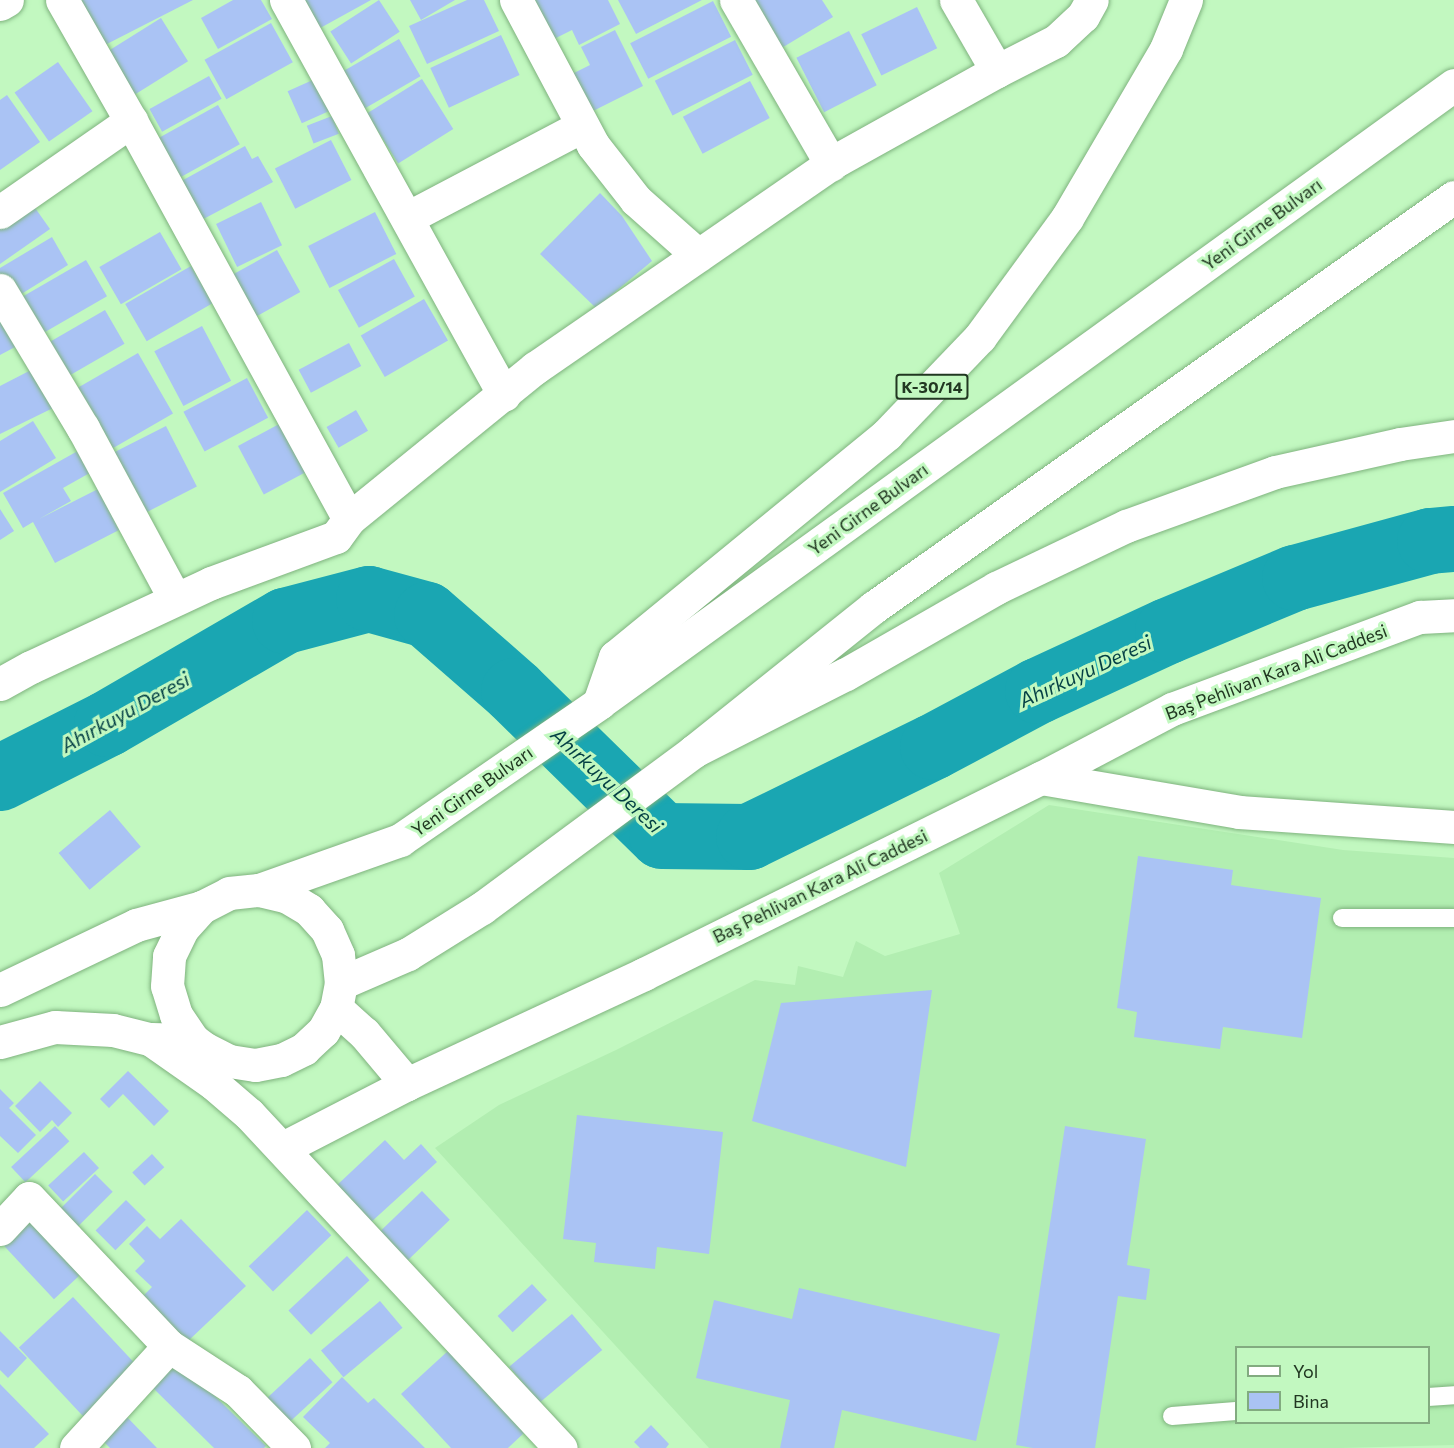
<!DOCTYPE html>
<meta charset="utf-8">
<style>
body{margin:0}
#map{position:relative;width:1454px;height:1448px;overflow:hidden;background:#c2f8c0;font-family:Commissioner,sans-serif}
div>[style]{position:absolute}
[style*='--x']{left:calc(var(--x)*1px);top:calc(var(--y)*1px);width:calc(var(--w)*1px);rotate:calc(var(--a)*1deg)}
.built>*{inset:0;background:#b2eeb1}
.river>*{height:66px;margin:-33px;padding:0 33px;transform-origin:33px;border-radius:33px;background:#1aa6b2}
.building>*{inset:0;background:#aac3f4;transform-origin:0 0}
.roads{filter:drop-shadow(0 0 2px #7fb37e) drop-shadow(0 0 2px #7fb37e)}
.lane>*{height:18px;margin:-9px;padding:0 9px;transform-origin:9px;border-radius:9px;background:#fff}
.street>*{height:33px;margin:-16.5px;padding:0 16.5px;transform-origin:16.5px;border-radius:16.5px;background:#fff}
.secondary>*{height:33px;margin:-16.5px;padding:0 16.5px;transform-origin:16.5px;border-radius:16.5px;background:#fff}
.highway>*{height:33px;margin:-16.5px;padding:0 16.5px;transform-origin:16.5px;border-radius:16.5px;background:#fff}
span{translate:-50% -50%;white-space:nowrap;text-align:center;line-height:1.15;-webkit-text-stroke:6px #c2f8c0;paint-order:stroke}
.shield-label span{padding:2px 4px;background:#c2f8c0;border:2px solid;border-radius:4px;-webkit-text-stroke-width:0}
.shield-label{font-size:16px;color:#213721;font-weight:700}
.street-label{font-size:18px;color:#213721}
.water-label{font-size:20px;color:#033f44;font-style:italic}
.legend{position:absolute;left:1235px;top:1346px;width:195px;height:78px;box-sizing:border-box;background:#c2f8c0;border:2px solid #82ab80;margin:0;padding:8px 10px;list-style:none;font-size:18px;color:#213721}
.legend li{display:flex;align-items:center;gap:12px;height:30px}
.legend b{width:30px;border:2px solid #82ab80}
</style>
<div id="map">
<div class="built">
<div style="clip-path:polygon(evenodd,1049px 805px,1343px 850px,1454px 858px,1454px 1445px,1341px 1448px,709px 1448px,435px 1148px,499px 1105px,616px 1050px,755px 980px,795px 985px,798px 966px,843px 977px,856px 941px,885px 956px,960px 934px,939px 873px,1049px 805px,1236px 1348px,1428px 1348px,1428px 1422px,1236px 1422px,1236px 1348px)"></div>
</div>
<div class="river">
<div style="--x:0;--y:778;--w:120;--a:-26.8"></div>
<div style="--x:107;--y:724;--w:206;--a:-30.1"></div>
<div style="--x:285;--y:621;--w:87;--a:-14.7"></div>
<div style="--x:369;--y:599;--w:60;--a:15.4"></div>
<div style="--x:427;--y:615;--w:116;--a:41.1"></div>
<div style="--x:514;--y:691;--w:207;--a:44.4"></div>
<div style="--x:662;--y:836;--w:87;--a:0.7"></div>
<div style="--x:749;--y:837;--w:205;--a:-26.1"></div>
<div style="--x:933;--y:747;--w:119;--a:-28.1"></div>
<div style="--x:1038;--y:691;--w:143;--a:-24.8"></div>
<div style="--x:1168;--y:631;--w:138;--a:-22.7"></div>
<div style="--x:1295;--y:578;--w:140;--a:-15.3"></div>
<div style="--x:1430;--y:541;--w:24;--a:-5"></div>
</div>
<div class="building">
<div style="clip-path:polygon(79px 0,193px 0,103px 46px)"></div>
<div style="clip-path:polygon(233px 0,261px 0,272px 19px,218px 49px,201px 18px)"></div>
<div style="clip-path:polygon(295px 0,371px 0,313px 32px)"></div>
<div style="left:379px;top:0;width:38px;height:58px;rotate:57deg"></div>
<div style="clip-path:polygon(410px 0,455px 0,421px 20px)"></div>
<div style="clip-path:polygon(467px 0,484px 0,499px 31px,427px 64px,409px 26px)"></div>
<div style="clip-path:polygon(536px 0,608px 0,620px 24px,579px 45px,572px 30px,548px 42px,529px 4px)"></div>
<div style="clip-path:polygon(618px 0,702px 0,636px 34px)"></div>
<div style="clip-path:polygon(752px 0,822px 0,833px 17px,775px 52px)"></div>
<div style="left:713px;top:1px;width:40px;height:93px;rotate:63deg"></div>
<div style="left:917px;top:7px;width:46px;height:62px;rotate:64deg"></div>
<div style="left:161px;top:18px;width:51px;height:73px;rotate:58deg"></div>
<div style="left:271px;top:23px;width:45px;height:76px;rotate:61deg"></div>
<div style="clip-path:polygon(615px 30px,643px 86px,591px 112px,572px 74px,590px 65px,581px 47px)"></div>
<div style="left:849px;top:31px;width:61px;height:59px;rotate:63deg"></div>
<div style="left:501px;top:35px;width:44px;height:78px;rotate:65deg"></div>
<div style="left:399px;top:39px;width:43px;height:73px;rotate:60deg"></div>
<div style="left:735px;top:40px;width:39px;height:90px;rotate:63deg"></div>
<div style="left:58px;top:62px;width:60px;height:53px;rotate:55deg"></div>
<div style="left:209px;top:76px;width:26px;height:68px;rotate:61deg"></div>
<div style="left:315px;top:79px;width:35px;height:30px;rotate:66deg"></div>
<div style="left:422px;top:79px;width:59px;height:65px;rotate:58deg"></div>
<div style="left:750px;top:81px;width:42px;height:76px;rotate:62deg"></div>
<div style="clip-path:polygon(7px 95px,40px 142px,0 170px,0 100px)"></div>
<div style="left:218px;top:105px;width:45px;height:74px;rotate:61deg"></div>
<div style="left:332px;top:116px;width:19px;height:27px;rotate:69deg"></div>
<div style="left:331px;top:140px;width:45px;height:63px;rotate:63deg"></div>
<div style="clip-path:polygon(245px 146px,252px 159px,258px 156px,273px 182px,196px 223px,176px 184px)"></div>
<div style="clip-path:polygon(600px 193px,622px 216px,652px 261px,596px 308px,540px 254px)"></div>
<div style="left:261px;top:202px;width:48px;height:50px;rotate:64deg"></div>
<div style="clip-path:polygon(33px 205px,50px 229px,0 264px,0 228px)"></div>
<div style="left:375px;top:212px;width:47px;height:75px;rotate:63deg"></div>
<div style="left:160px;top:232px;width:43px;height:70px;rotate:60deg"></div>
<div style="clip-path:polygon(52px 237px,68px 265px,10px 301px,0 285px,0 268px)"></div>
<div style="left:277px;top:250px;width:48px;height:62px;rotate:61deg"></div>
<div style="left:394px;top:259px;width:43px;height:64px;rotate:61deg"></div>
<div style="left:86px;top:260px;width:42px;height:82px;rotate:60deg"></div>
<div style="left:191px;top:266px;width:43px;height:76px;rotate:60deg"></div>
<div style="left:424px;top:299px;width:48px;height:73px;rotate:60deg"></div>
<div style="left:105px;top:310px;width:39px;height:75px;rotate:60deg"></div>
<div style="clip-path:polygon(0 316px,17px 346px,0 355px)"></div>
<div style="left:202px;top:326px;width:62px;height:54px;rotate:62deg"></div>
<div style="left:349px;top:343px;width:26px;height:57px;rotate:62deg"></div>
<div style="left:138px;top:353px;width:70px;height:69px;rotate:60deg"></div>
<div style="clip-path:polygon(33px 369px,53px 408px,0 434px,0 386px)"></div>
<div style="left:247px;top:378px;width:45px;height:72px;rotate:62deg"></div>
<div style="left:356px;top:410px;width:24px;height:34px;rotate:60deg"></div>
<div style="clip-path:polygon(33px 421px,56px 458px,0 492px,0 441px)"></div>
<div style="left:283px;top:422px;width:55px;height:51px;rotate:62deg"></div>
<div style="left:166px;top:426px;width:68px;height:68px;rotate:63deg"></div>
<div style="clip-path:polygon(83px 448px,95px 470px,63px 488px,71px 501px,39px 519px,98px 489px,119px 530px,55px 563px,33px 522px,23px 528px,3px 493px)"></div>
<div style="clip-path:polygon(0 509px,14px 531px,0 540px)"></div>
<div style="left:110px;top:810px;width:48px;height:67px;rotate:50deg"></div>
<div style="clip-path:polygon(1138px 856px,1233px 870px,1231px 885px,1321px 898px,1302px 1038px,1223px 1027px,1220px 1049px,1134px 1037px,1137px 1012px,1117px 1008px)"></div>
<div style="clip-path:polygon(932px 990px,906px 1167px,752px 1121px,781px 1003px)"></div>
<div style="clip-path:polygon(128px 1071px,169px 1111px,154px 1126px,123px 1094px,109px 1108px,100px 1099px)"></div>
<div style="clip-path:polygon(40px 1081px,72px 1113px,58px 1127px,52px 1120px,40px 1132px,15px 1106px)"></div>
<div style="clip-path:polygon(0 1089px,14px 1103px,9px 1108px,36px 1135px,18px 1153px,0 1136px)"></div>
<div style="clip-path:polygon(577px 1115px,723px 1132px,709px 1254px,657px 1247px,655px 1269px,594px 1262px,596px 1243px,563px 1239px)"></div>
<div style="left:55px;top:1126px;width:21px;height:60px;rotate:47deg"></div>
<div style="clip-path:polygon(1065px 1126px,1146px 1139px,1127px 1265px,1150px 1269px,1146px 1300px,1118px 1296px,1095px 1448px,1033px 1448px,1016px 1445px)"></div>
<div style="clip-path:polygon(385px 1140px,404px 1160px,421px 1144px,437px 1162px,369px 1224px,335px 1187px)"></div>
<div style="left:84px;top:1152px;width:22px;height:49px;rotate:47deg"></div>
<div style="left:152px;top:1154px;width:18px;height:27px;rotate:47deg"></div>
<div style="left:95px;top:1174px;width:25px;height:52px;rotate:45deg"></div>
<div style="left:422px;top:1191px;width:40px;height:62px;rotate:46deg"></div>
<div style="left:126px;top:1200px;width:28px;height:43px;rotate:45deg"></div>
<div style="left:307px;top:1210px;width:35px;height:81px;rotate:46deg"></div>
<div style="left:30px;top:1215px;width:78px;height:40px;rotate:47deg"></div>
<div style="clip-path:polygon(181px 1219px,246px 1286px,187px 1342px,143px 1296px,152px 1287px,135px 1271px,145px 1261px,129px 1244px,147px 1226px,160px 1239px)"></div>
<div style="left:347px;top:1256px;width:33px;height:80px;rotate:47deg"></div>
<div style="left:532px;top:1284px;width:22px;height:47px;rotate:47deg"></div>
<div style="clip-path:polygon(799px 1288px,1000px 1334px,976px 1441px,842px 1410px,834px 1448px,780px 1448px,790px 1400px,696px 1378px,714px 1300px,792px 1319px)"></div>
<div style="left:73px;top:1297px;width:100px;height:74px;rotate:47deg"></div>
<div style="left:380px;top:1301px;width:35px;height:77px;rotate:50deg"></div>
<div style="left:572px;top:1314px;width:47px;height:82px;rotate:50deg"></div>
<div style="clip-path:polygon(0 1331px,27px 1358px,8px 1378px,0 1370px)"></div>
<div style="clip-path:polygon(449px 1350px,525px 1432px,508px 1448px,451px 1448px,401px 1394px)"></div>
<div style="left:310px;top:1358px;width:33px;height:59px;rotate:47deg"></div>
<div style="clip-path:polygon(179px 1361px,266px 1446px,264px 1448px,214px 1448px,153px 1388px)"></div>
<div style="clip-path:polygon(342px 1377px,368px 1403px,374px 1398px,425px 1448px,325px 1448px,330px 1443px,303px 1417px)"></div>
<div style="clip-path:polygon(0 1384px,49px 1434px,34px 1448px,0 1448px)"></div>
<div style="clip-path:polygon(124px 1414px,157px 1448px,110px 1448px,100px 1438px)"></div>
<div style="clip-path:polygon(651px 1425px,669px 1444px,666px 1448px,640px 1448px,634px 1442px)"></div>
</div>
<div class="roads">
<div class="lane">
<div style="--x:1342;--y:918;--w:112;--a:0"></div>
<div style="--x:1428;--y:1397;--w:26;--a:-4"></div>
<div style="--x:1172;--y:1416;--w:64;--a:-4.5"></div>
</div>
<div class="street">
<div style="--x:62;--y:0;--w:139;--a:60.3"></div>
<div style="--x:131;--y:121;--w:454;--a:61.3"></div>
<div style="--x:286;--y:0;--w:451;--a:61.1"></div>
<div style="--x:516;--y:0;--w:164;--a:62"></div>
<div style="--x:593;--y:145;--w:70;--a:52"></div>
<div style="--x:636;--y:200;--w:83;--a:41.6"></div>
<div style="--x:736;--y:0;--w:190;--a:59.9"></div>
<div style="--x:956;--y:0;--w:82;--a:60"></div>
<div style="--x:0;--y:4;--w:8;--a:-30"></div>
<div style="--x:0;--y:212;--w:160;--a:-34.8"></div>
<div style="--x:407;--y:218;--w:198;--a:-27.7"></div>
<div style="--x:0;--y:290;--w:161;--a:59"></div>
<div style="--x:83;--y:428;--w:194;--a:61.7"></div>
<div style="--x:0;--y:684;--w:35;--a:-29"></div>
<div style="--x:31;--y:667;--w:199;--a:-25"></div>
<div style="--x:211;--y:583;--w:133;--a:-20.2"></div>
<div style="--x:336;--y:537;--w:22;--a:-54"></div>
<div style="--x:349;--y:519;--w:240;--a:-39.1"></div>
<div style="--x:535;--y:368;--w:367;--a:-34.6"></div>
<div style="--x:837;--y:160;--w:183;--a:-29.1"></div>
<div style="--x:997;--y:71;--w:66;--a:-27"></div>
<div style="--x:1056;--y:41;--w:37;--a:-43"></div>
<div style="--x:1083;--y:16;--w:18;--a:-61"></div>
<div style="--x:1041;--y:778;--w:201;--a:9.7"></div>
<div style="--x:1239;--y:812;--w:216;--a:4"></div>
<div style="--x:336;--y:1008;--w:38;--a:42"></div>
<div style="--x:364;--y:1033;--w:67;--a:49.9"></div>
<div style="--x:150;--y:1039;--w:78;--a:35.1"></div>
<div style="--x:214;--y:1084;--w:46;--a:40.6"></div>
<div style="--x:249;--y:1114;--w:457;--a:47"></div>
<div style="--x:283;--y:1148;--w:140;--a:-27.3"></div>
<div style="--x:407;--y:1084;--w:261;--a:-24.9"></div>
<div style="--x:644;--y:974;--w:443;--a:-26.3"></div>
<div style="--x:1041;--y:778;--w:148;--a:-27.8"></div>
<div style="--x:1172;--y:709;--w:265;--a:-20.4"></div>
<div style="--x:1420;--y:617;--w:34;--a:-3"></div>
<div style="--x:0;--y:1229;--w:42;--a:-46.9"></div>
<div style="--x:29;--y:1198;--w:204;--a:46.6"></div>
<div style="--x:169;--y:1346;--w:82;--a:33.1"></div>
<div style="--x:238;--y:1391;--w:80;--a:45.5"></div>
<div style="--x:76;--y:1448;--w:138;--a:-47.6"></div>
</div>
<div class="secondary">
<div style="--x:259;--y:890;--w:28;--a:13"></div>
<div style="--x:286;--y:896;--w:27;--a:31"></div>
<div style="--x:309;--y:910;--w:27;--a:48"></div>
<div style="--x:327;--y:930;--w:27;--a:66"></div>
<div style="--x:338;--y:955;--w:28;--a:84"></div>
<div style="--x:341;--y:983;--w:25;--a:101"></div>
<div style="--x:336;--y:1008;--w:26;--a:119"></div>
<div style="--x:323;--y:1031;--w:26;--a:137"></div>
<div style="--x:304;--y:1049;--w:25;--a:154"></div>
<div style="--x:281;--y:1060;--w:26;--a:169"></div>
<div style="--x:255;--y:1065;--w:26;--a:-171"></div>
<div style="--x:229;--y:1061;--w:27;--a:-153"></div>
<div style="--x:205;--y:1049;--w:15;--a:-143"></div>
<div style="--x:193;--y:1040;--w:30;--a:-124"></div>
<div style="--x:176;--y:1015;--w:30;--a:-107"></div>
<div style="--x:167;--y:986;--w:30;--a:-86"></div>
<div style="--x:169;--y:956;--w:30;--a:-64"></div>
<div style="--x:182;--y:929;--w:30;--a:-48"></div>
<div style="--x:202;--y:907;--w:30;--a:-27"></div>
<div style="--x:229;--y:893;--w:30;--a:-6"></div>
<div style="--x:259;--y:890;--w:150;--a:-19.5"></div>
<div style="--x:400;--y:840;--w:242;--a:-34.5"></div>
<div style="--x:599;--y:703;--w:1055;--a:-35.86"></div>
<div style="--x:341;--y:983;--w:73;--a:-23.4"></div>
<div style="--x:408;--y:954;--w:87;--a:-31.9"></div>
<div style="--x:482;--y:908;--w:264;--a:-36.5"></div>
<div style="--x:694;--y:751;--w:231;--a:-38.7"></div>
<div style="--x:874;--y:607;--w:710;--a:-35.26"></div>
<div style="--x:0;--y:990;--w:151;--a:-25.5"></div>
<div style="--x:136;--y:925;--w:68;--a:-15.3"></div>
<div style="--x:0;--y:1042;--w:57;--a:-15.3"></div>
<div style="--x:55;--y:1027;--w:58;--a:3"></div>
<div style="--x:113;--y:1030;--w:38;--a:14"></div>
<div style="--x:150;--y:1039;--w:43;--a:1.3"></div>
</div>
<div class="highway">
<div style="--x:599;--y:703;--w:49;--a:-70.8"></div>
<div style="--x:615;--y:657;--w:352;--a:-39.3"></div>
<div style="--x:887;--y:434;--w:134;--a:-46.2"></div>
<div style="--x:980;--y:337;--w:147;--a:-53.8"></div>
<div style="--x:1067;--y:218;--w:196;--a:-59.6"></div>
<div style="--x:1166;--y:49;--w:53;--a:-67.8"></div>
<div style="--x:694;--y:751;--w:170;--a:-26.9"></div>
<div style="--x:846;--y:674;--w:173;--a:-29.8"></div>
<div style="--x:996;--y:588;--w:144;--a:-25.5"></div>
<div style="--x:1126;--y:526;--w:158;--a:-19.9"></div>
<div style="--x:1275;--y:472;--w:128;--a:-12.6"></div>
<div style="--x:1400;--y:444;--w:55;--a:-8.4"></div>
</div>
</div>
<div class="shield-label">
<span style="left:932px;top:387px">K-30/14</span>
</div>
<div class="street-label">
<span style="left:1262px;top:224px;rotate:-36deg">Yeni Girne Bulvarı</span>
<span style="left:868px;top:509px;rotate:-36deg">Yeni Girne Bulvarı</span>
<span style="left:1276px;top:672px;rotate:-21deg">Baş Pehlivan Kara Ali Caddesi</span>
<span style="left:472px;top:791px;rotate:-35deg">Yeni Girne Bulvarı</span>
<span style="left:820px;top:886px;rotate:-26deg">Baş Pehlivan Kara Ali Caddesi</span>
</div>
<div class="water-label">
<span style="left:1085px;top:671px;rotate:-25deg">Ahırkuyu Deresi</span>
<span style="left:125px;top:712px;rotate:-29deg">Ahırkuyu Deresi</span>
<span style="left:607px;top:780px;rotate:43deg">Ahırkuyu Deresi</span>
</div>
<ul class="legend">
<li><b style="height:8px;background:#fff"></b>Yol</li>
<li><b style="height:16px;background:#aac3f4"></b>Bina</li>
</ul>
</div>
